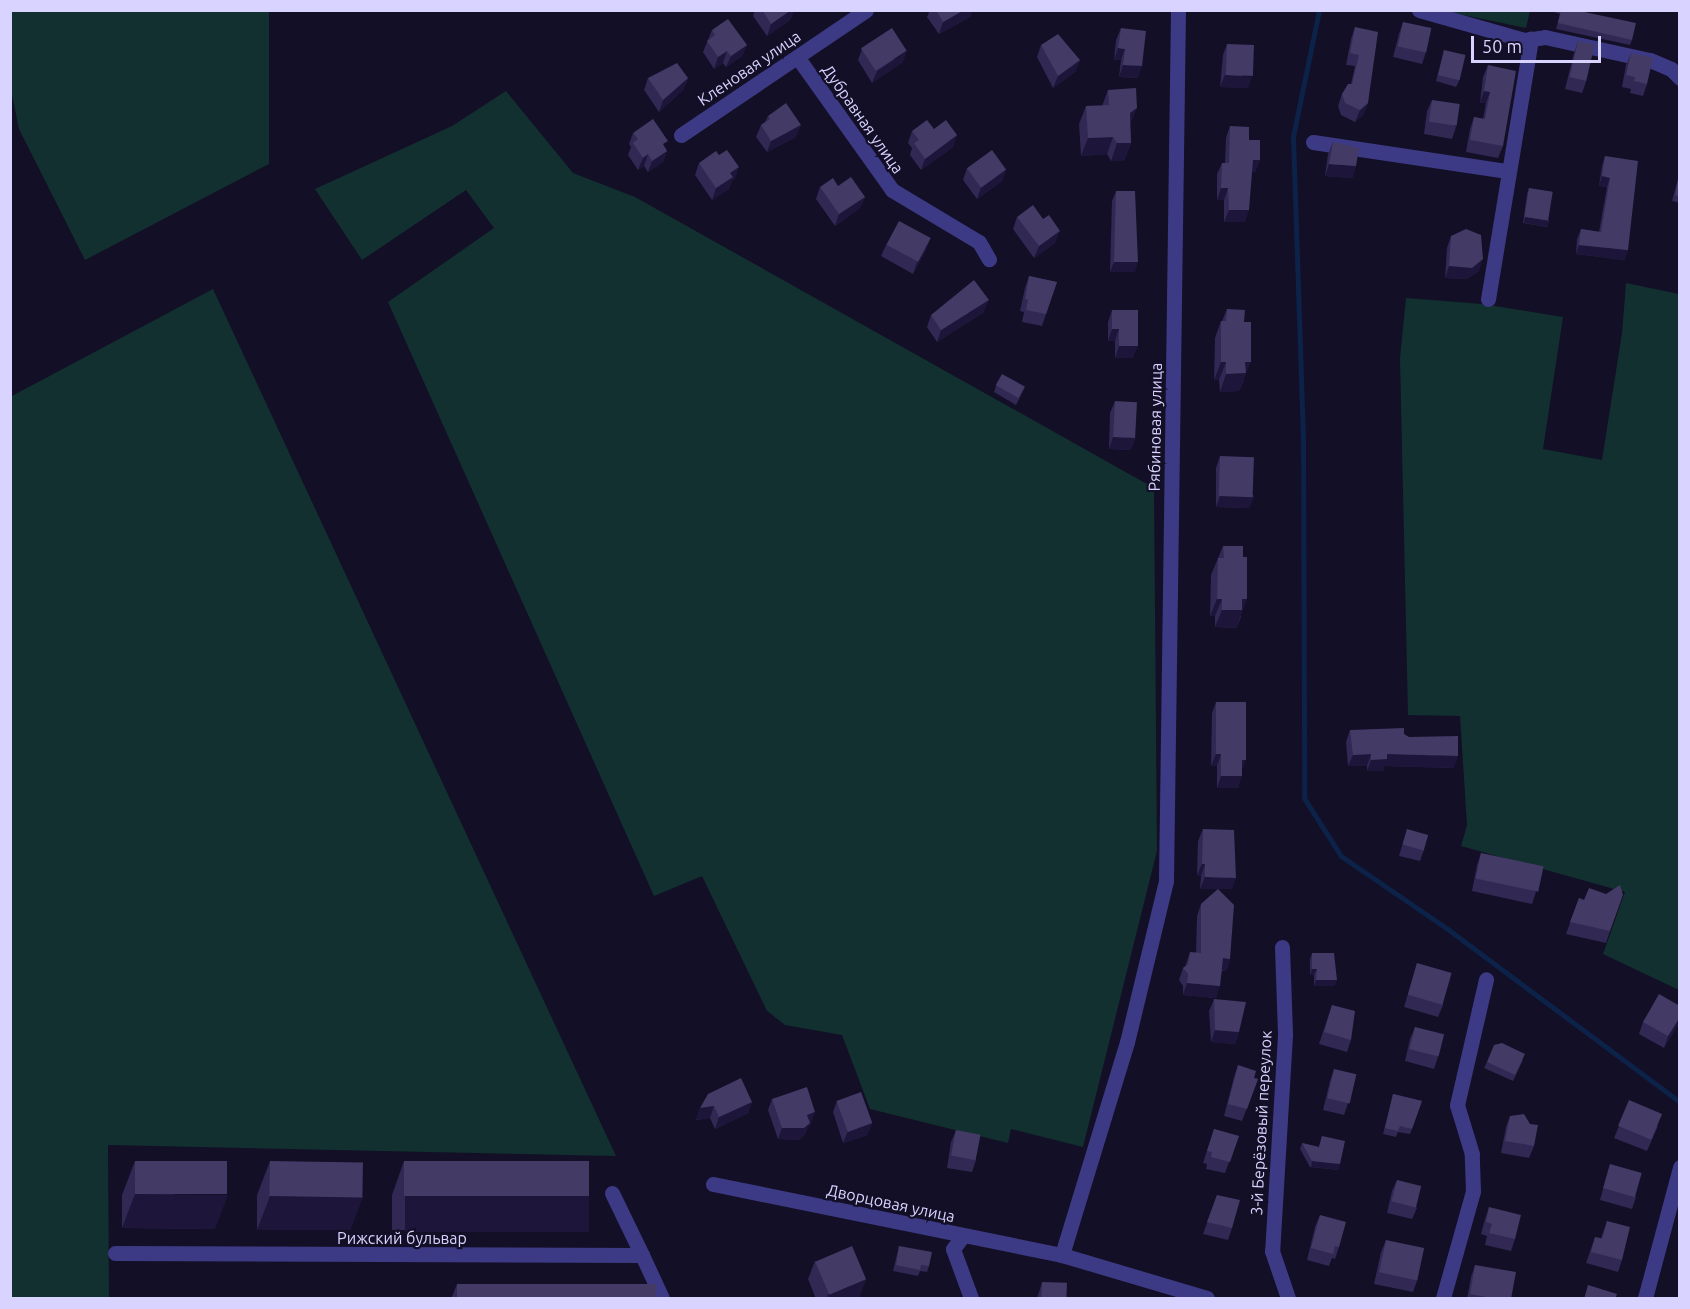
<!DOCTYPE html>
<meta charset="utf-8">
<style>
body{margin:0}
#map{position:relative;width:1690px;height:1309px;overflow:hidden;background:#130f26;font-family:Ubuntu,sans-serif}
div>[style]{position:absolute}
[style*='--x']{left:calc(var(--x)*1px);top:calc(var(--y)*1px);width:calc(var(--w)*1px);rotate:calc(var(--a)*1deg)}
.green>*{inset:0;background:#12302f}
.stream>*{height:5px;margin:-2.5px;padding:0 2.5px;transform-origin:2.5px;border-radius:2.5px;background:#0c2248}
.minor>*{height:15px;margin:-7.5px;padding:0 7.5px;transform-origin:7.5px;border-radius:7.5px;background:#3d3a85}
.wall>*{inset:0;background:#312854}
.shaded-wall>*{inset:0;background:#1d163a;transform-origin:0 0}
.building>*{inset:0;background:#433a66;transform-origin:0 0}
span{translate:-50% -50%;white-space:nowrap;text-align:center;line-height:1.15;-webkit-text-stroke:4.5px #130f26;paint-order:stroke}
.street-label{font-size:16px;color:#d9d4ff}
.frame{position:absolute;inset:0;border:12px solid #d9d4ff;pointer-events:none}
.scale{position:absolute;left:1471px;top:36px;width:130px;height:27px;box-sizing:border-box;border:3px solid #d9d4ff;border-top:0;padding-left:8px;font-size:18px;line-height:21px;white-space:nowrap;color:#d9d4ff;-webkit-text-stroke:4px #130f26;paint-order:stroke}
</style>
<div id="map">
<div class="green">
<div style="clip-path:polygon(10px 11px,269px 11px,269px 164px,85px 260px,19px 129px,11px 90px)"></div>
<div style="clip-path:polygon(1444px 11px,1530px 11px,1526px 28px)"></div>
<div style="clip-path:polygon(506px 91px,573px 173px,635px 197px,1154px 488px,1157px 851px,1083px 1147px,1011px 1129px,1008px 1143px,870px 1109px,842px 1035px,785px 1025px,767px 1011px,702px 876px,654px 896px,388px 302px,494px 228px,466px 190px,362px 260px,315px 189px,452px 126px)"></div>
<div style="clip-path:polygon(1626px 283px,1679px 294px,1679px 990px,1603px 954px,1625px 892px,1461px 846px,1467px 825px,1460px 716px,1408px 715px,1400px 358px,1406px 298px,1482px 304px,1563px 317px,1543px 449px,1602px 460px,1622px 333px)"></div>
<div style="clip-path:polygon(213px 289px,616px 1156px,108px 1145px,109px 1298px,11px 1298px,10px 397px)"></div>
</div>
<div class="stream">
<div style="--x:1319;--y:10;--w:130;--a:101.6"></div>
<div style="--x:1293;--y:137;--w:303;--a:88.1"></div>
<div style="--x:1303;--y:440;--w:358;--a:89.8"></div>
<div style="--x:1304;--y:798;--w:69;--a:57.5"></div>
<div style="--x:1341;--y:856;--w:131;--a:34.4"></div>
<div style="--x:1449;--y:930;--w:288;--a:36.7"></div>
</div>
<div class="minor">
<div style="--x:1178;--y:10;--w:871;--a:90.79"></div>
<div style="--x:1166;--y:881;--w:166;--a:103.6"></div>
<div style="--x:1127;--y:1042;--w:223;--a:107"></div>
<div style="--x:1062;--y:1255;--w:151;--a:16.5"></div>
<div style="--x:1419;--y:10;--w:109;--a:15.9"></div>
<div style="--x:1524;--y:40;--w:21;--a:-8"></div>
<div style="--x:1545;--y:37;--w:107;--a:12.4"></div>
<div style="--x:1650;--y:60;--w:23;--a:23"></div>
<div style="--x:1671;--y:69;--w:13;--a:45"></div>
<div style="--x:798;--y:58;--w:162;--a:54.5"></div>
<div style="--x:892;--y:190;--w:101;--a:30.9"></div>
<div style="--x:979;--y:242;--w:20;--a:60"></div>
<div style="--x:681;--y:135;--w:223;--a:-34"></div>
<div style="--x:1313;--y:142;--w:195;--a:8.5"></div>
<div style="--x:1488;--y:299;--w:264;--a:-80.6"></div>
<div style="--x:1282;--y:947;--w:88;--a:88"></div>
<div style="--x:1285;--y:1035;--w:216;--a:93.4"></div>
<div style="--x:1272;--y:1251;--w:50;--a:71.2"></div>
<div style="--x:713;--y:1184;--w:356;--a:11.5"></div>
<div style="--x:612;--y:1193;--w:69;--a:64.2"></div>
<div style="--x:962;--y:1237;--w:15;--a:127"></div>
<div style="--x:953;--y:1249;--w:52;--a:69.8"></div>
<div style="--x:115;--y:1253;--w:527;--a:0.22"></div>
<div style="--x:642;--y:1255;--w:47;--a:65.1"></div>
<div style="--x:1443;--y:1298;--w:111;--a:-74.3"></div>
<div style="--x:1473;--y:1191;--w:37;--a:-92"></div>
<div style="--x:1472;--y:1154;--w:51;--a:-107"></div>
<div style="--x:1457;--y:1105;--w:129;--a:-77"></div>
<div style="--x:1645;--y:1298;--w:136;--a:-75"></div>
</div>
<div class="wall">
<div style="clip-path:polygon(755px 10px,794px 10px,790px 20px,767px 36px,753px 16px)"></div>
<div style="clip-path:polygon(930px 10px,972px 10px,970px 17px,939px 34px,927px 17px)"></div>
<div style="clip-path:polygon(1548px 10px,1575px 10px,1632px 40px,1630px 45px,1556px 29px,1560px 14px)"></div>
<div style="clip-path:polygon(1403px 22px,1426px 52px,1422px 64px,1393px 57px,1399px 34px)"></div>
<div style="clip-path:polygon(1355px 27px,1368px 103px,1363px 115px,1355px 122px,1341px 115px,1338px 106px,1342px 94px,1351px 84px,1355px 66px,1346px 65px,1351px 39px)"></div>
<div style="clip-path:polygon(1121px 28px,1138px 78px,1119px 77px,1121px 60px,1114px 60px,1116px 40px)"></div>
<div style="clip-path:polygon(712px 30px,747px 45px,742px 56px,726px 67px,723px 63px,714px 69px,703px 52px)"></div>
<div style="clip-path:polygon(1578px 41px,1586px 82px,1582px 93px,1565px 89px,1574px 53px)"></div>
<div style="clip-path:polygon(1227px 44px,1248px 88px,1220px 87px,1223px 55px)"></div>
<div style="clip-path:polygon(1041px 45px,1080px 60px,1075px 72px,1053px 88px,1037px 57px)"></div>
<div style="clip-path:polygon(862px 49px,903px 62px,872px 83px,858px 60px)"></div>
<div style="clip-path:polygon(1444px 50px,1459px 81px,1456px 87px,1436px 81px)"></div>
<div style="clip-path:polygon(1631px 53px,1647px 84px,1643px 96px,1630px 93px,1631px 89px,1622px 87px,1626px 65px)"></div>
<div style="clip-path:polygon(1488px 65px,1503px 146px,1498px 158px,1466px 152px,1470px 129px,1474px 117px,1483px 119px,1486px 103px,1480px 103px,1483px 77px)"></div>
<div style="clip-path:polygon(648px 78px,688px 78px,683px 90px,659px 112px,644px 90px)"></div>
<div style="clip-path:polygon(1108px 90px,1130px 125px,1131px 143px,1124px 161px,1111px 161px,1107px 154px,1081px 156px,1079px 124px,1086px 106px,1102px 106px)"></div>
<div style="clip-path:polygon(1432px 100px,1456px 127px,1452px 139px,1424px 134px,1427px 111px)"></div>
<div style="clip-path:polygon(768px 116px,796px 137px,767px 152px,756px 137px,761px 125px,765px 122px)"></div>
<div style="clip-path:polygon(1230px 126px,1249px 140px,1260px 160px,1255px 172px,1252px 171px,1245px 222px,1224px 222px,1224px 200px,1217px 200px,1217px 174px,1222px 163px,1225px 163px,1226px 138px)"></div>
<div style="clip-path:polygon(934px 129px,957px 135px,953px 147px,921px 170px,910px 155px,912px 148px,908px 143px,912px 131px)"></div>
<div style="clip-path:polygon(633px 133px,665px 148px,667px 151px,663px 162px,648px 172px,644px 166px,638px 170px,628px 155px,631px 147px,629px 144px)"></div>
<div style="clip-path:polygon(1333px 142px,1356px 166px,1352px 178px,1325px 176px,1328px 154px)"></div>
<div style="clip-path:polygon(1605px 156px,1628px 250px,1624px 260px,1576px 254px,1577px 239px,1581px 229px,1599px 232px,1607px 187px,1599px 186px,1602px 166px)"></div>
<div style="clip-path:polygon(699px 163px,735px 179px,732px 180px,729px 189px,712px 200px,695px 175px)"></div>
<div style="clip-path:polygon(967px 168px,1006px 169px,1002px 181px,977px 199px,963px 180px)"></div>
<div style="clip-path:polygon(1678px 179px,1680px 180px,1680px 203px,1672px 201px)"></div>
<div style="clip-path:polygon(838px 186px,865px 197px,860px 208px,835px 226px,816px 199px,820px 187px)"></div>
<div style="clip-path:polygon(1529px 188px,1549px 221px,1547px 227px,1523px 223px,1527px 194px)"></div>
<div style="clip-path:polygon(1116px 191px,1135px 272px,1110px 272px,1112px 201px)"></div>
<div style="clip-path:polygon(1017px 217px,1055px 243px,1034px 258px,1013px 229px)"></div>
<div style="clip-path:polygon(1451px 236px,1479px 271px,1467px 279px,1445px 278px,1447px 248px)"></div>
<div style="clip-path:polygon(886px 245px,926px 250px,913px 274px,881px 256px)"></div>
<div style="clip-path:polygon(1029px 276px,1057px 282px,1042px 326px,1022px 322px,1024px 312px,1020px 311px,1025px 288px)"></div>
<div style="clip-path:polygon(1227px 309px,1244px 380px,1239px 391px,1220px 392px,1219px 380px,1214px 380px,1215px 338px,1221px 321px,1222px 321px)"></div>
<div style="clip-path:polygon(1112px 310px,1133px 358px,1115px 358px,1115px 341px,1108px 341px,1108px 322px)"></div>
<div style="clip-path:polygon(984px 312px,937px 342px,927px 327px,931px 315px)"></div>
<div style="clip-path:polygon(996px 386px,1025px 387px,1016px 405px,994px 392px)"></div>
<div style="clip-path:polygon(1115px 401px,1131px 450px,1109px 449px,1110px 413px)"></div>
<div style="clip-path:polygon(1220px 456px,1254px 496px,1249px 508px,1216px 507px,1216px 468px)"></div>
<div style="clip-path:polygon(1223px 546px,1241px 617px,1236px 628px,1215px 627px,1215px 616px,1210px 616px,1211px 575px)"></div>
<div style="clip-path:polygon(1216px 702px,1242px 771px,1238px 788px,1217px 788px,1217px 766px,1211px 766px,1212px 713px)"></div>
<div style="clip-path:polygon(1350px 730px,1404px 734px,1454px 768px,1384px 766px,1383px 771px,1367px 771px,1367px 766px,1348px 766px,1346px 742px)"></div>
<div style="clip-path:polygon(1203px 829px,1232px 889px,1218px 889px,1230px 959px,1226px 971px,1222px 971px,1216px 998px,1183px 995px,1183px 986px,1179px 980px,1183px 968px,1185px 967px,1190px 952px,1196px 953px,1197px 916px,1201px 904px,1218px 889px,1200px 889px,1201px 876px,1197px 875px,1198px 841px)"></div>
<div style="clip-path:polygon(1407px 829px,1424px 850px,1420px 861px,1399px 856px)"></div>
<div style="clip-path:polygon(1481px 853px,1536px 892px,1532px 904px,1472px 891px,1477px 865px)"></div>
<div style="clip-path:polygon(1606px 894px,1610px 931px,1606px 943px,1566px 934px,1579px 898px,1584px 900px)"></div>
<div style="clip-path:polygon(1312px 953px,1335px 986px,1314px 986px,1314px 975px,1310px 975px,1310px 959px)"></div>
<div style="clip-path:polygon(1417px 963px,1443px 1005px,1438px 1017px,1404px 1007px)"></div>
<div style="clip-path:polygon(1214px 999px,1239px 1032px,1235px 1044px,1211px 1042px,1209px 1011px)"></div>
<div style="clip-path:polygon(1332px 1005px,1351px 1040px,1347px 1052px,1319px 1044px)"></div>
<div style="clip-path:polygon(1680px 1006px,1680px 1021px,1664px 1048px,1639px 1034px,1643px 1022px)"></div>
<div style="clip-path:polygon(1415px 1027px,1438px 1057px,1434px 1069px,1405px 1061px,1410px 1039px)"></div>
<div style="clip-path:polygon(1523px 1060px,1513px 1081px,1484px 1068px,1487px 1062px)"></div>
<div style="clip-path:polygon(1238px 1065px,1254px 1078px,1258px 1079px,1242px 1121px,1224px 1116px,1234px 1077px)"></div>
<div style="clip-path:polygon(1334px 1069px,1348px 1103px,1344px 1115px,1323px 1110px,1330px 1081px)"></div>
<div style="clip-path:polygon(1393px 1094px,1422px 1101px,1410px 1134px,1398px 1132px,1396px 1137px,1383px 1134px)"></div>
<div style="clip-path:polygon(772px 1099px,811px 1124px,809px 1125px,805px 1134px,799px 1140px,778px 1139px,768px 1110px)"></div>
<div style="clip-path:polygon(837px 1101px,872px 1123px,867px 1135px,843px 1143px,833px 1112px)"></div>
<div style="clip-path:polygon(752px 1102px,748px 1113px,715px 1129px,710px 1118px,696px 1120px,700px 1108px)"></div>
<div style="clip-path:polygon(1510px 1116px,1534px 1146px,1529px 1158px,1501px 1153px,1506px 1127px)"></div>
<div style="clip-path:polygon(1619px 1126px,1658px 1126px,1647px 1151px,1614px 1138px)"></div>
<div style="clip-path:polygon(1214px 1129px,1239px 1136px,1225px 1173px,1206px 1169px,1207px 1164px,1203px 1163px)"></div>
<div style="clip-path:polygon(956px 1130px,976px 1160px,972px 1172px,947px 1168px,951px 1142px)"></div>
<div style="clip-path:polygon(1322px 1136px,1338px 1170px,1310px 1167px,1300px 1149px,1302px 1143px,1319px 1147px)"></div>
<div style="clip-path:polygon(135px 1161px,215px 1229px,122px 1228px,122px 1195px)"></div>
<div style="clip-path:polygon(270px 1161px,363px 1196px,350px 1230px,257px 1230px,257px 1195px)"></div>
<div style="clip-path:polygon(404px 1161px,589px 1196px,576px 1230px,392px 1230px,392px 1195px)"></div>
<div style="clip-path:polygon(1610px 1164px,1636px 1197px,1632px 1209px,1600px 1200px)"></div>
<div style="clip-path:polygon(1397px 1180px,1417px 1208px,1412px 1219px,1387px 1213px,1392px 1191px)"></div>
<div style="clip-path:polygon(1217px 1195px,1232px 1228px,1228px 1240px,1203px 1234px)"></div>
<div style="clip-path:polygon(1489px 1207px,1515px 1239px,1511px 1251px,1485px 1245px,1487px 1236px,1481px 1234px,1485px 1219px)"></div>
<div style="clip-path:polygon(1320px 1215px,1339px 1247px,1335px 1259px,1332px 1258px,1329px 1266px,1307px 1260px,1315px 1227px)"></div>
<div style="clip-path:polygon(1607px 1221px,1622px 1260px,1618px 1272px,1586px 1263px,1595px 1237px,1601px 1238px)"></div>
<div style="clip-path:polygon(1386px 1240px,1417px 1281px,1413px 1292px,1374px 1284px,1381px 1252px)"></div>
<div style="clip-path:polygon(899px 1246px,929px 1266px,927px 1272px,920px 1271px,918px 1276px,893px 1271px)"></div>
<div style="clip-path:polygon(815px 1261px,866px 1279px,859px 1297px,855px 1299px,816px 1299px,808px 1279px)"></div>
<div style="clip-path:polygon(1475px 1265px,1511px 1299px,1467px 1299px,1471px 1277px)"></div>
<div style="clip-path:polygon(1042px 1282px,1066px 1299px,1037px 1299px)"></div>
<div style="clip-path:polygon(457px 1284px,656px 1299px,451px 1299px)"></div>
</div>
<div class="shaded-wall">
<div style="clip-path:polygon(791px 10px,794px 10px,790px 20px,767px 36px,771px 24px)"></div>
<div style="clip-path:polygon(964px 10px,972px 10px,970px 17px,939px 34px,943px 22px)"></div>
<div style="clip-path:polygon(747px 45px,742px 56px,726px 67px,731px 56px)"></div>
<div style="clip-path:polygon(1118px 48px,1125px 49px,1121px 60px,1114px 60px)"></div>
<div style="clip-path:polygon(727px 51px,723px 63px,714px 69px,718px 57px)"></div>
<div style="clip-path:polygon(907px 51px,903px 62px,872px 83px,877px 71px)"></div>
<div style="clip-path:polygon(1080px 60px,1075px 72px,1053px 88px,1058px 76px)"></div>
<div style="clip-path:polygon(1123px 65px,1142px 66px,1138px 78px,1119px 77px)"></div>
<div style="clip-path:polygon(1225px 75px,1252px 77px,1248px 88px,1220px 87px)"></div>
<div style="clip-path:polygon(688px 78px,683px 90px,659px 112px,663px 100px)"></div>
<div style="clip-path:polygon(1484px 91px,1490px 92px,1486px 103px,1480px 103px)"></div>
<div style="clip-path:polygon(1368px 103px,1363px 115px,1355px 122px,1360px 110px)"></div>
<div style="clip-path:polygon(1137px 108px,1130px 125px,1130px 113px)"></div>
<div style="clip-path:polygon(801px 125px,796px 137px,767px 152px,771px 141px)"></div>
<div style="clip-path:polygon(957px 135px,953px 147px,921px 170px,925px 159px)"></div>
<div style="clip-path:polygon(1113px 137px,1107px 154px,1081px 156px,1088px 138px)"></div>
<div style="clip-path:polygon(1117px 143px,1131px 143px,1124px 161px,1111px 161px)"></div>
<div style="clip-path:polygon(667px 151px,663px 162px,648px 172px,652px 161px)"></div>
<div style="clip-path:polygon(648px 154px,644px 166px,638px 170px,643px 158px)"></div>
<div style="clip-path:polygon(1253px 160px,1260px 160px,1255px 172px,1248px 171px)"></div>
<div style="clip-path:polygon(1329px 164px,1356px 166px,1352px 178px,1325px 176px)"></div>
<div style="clip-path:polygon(739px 167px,735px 179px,732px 180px,729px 189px,712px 200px,716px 188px,730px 173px)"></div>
<div style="clip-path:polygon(1006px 169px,1002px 181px,977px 199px,981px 187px)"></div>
<div style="clip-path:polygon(1602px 176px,1610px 178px,1607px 187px,1599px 186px)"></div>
<div style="clip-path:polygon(1221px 188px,1228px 188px,1224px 200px,1217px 200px)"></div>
<div style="clip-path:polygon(865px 197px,860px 208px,835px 226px,839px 214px)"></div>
<div style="clip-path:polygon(1229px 210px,1249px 210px,1245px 222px,1224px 222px)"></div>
<div style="left:1525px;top:217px;width:24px;height:6px;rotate:9deg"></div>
<div style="clip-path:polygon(1060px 231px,1055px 243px,1034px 258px,1039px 246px)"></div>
<div style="clip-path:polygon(931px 238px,926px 250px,913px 274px,917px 262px)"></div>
<div style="clip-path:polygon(1579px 245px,1628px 250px,1624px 260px,1576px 254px)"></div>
<div style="clip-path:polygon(1483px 259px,1479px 271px,1467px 279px,1445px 278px,1449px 266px)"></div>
<div style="clip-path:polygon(1114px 262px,1138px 262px,1135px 272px,1110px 272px)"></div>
<div style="clip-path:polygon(989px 300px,984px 312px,937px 342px,941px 330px)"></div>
<div style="clip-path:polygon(1112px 329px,1119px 329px,1115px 341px,1108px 341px)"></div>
<div style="clip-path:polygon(1119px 346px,1138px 346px,1133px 358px,1115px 358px)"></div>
<div style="clip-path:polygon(1221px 362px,1226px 362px,1219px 380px,1214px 380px)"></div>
<div style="clip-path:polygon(1245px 362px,1251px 362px,1239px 391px,1220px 392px,1226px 374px)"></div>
<div style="clip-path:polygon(1113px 437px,1136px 438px,1131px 450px,1109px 449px)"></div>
<div style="clip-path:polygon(1220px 496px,1254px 496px,1249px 508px,1216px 507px)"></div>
<div style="clip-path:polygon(1217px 599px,1222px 599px,1215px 616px,1210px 616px)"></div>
<div style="clip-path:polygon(1242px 599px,1247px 599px,1236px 628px,1215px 627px,1222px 610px)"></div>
<div style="clip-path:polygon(1216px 754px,1221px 754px,1217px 766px,1211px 766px)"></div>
<div style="clip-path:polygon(1371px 754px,1367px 766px,1348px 766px,1353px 755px)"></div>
<div style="clip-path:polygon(1387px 754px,1458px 756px,1454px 768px,1384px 766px,1383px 771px,1367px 771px,1371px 760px)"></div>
<div style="clip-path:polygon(1242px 760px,1246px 760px,1242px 771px)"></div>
<div style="clip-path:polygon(1221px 776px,1242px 776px,1238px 788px,1217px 788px)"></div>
<div style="clip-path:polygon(1202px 864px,1205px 864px,1201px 876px,1197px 875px)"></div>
<div style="clip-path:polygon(1205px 877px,1236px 878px,1232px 889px,1200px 889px)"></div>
<div style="clip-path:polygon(1223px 958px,1230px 959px,1226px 971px,1219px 970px)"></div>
<div style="clip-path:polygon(1312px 969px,1317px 969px,1314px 975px,1310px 975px)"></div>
<div style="clip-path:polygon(1316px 980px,1337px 980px,1335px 986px,1314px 986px)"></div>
<div style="clip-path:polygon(1187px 983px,1220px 986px,1216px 998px,1183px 995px)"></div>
<div style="clip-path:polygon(1680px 1017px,1680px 1021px,1664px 1048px,1668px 1036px)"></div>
<div style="clip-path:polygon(1215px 1030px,1239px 1032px,1235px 1044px,1211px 1042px)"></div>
<div style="clip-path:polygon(752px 1102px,748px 1113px,715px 1129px,719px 1117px)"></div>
<div style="clip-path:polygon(714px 1106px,710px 1118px,696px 1120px,700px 1108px)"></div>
<div style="clip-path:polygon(815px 1112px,811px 1124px,809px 1125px,805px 1134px,799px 1140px,778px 1139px,782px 1128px,807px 1115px)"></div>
<div style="clip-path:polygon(872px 1123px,867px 1135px,843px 1143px,848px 1131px)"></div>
<div style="left:1312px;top:1161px;width:28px;height:6px;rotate:6deg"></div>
<div style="clip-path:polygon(135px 1194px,228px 1195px,215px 1229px,122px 1228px)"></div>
<div style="clip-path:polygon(270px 1196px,363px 1196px,350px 1230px,257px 1230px)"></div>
<div style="left:405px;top:1196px;width:184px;height:36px"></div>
<div style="clip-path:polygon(866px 1279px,859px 1297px,855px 1299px,827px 1299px,828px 1294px)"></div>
</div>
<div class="building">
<div style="clip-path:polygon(762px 10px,791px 10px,771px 24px)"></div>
<div style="clip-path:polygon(936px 10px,964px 10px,943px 22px)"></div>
<div style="clip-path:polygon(1561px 10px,1575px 10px,1636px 23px,1632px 40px,1558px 23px)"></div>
<div style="clip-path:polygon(728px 19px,747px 45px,731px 56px,727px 51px,718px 57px,707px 41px,715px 35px,712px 30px)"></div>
<div style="left:1403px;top:22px;width:29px;height:25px;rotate:12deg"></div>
<div style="clip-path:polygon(1355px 27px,1378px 32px,1368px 103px,1360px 110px,1345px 103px,1342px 94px,1348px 84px,1352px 84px,1359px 55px,1350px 53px)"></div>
<div style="left:892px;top:28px;width:27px;height:37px;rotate:57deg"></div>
<div style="clip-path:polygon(1121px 28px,1146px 31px,1142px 66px,1123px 65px,1125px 49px,1118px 48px)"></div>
<div style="clip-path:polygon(1058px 34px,1080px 60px,1058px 76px,1041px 45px)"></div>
<div style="left:1578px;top:41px;width:17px;height:37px;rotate:13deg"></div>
<div style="left:1227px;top:44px;width:27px;height:31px;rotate:2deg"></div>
<div style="left:1444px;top:50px;width:22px;height:26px;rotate:13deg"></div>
<div style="clip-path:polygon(1631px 53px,1653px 58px,1647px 84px,1634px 81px,1635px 77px,1626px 75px)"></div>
<div style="clip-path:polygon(677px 63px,688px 78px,663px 100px,648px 78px)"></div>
<div style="clip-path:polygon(1488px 65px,1516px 71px,1503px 146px,1470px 140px,1474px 117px,1485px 119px,1490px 92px,1484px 91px)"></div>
<div style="clip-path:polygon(1136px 88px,1137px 108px,1130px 113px,1131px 143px,1117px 143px,1113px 137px,1088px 138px,1086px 106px,1109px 105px,1108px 90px)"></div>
<div style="left:1432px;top:100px;width:28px;height:22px;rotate:8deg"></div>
<div style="clip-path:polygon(786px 103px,801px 125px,771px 141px,761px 125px,770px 119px,768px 116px)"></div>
<div style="clip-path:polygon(653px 119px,668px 141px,663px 144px,667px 151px,652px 161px,648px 154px,643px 158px,633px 143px,638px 139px,633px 133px)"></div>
<div style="clip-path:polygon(927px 120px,934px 129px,946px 120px,957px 135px,925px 159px,914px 143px,919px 140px,912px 131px)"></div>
<div style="clip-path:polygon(1230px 126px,1249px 127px,1249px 140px,1260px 140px,1260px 160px,1253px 160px,1249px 210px,1229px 210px,1228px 188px,1221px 188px,1222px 163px,1229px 163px)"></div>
<div style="clip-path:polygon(1333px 142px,1359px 148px,1356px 166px,1329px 164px)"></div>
<div style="clip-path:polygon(727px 150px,739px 167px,730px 173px,733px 177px,716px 188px,699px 163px,716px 151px,719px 155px)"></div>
<div style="left:992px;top:150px;width:24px;height:31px;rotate:54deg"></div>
<div style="clip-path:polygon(1605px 156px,1638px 161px,1628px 250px,1579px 245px,1581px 229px,1601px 232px,1610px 178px,1602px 176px)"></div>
<div style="clip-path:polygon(851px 177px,865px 197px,839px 214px,820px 187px,833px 178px,838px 186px)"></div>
<div style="clip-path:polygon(1678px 179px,1680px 180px,1680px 197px,1675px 195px)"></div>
<div style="left:1529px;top:188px;width:24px;height:29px;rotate:9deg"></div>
<div style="clip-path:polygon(1116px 191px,1135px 191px,1138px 262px,1114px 262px)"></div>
<div style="clip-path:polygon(1033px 205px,1043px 219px,1049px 215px,1060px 231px,1039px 246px,1017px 217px)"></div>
<div style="left:899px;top:221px;width:36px;height:27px;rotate:28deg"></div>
<div style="clip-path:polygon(1466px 229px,1481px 235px,1483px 259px,1472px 268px,1449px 266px,1451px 236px)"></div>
<div style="clip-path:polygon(1029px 276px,1057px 282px,1046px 314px,1026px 310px,1028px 300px,1025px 299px)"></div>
<div style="clip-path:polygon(974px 280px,989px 300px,941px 330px,931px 315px)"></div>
<div style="clip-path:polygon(1227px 309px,1245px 310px,1244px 322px,1251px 322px,1251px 362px,1245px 362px,1246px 373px,1226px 374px,1226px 362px,1221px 362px,1221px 321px,1226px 321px)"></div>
<div style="clip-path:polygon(1112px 310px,1138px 310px,1138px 346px,1119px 346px,1119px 329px,1112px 329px)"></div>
<div style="left:1002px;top:374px;width:26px;height:13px;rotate:29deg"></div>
<div style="left:1115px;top:401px;width:22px;height:36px;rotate:3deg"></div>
<div style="left:1220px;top:456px;width:34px;height:40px;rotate:2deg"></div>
<div style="clip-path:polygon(1223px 546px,1243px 546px,1243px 557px,1247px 557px,1247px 599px,1242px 599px,1242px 610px,1222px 610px,1222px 599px,1217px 599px,1218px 558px,1224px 558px)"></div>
<div style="clip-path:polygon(1216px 702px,1246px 702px,1246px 760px,1242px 760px,1242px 776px,1221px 776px,1221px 754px,1216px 754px)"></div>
<div style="clip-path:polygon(1404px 728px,1404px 734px,1409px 737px,1458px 736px,1458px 756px,1387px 754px,1387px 759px,1371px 760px,1371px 754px,1353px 755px,1350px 730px)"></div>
<div style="clip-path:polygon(1203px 829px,1234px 830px,1236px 878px,1205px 877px,1205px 864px,1202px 864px)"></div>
<div style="left:1407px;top:829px;width:22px;height:16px;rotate:16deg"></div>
<div style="left:1481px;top:853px;width:64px;height:26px;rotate:12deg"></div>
<div style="clip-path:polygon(1620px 885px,1623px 895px,1610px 931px,1570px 922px,1579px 898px,1584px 900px,1589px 888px,1606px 894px)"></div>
<div style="clip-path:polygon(1218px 889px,1234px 905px,1230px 959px,1223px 958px,1220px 986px,1187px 983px,1188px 974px,1183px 968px,1188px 964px,1190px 952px,1201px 953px,1201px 904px)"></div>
<div style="clip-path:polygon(1312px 953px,1334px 953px,1337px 980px,1316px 980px,1317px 969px,1312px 969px)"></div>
<div style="left:1417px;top:963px;width:36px;height:33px;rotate:16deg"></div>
<div style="clip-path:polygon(1659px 994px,1680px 1006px,1680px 1017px,1668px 1036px,1643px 1022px)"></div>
<div style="clip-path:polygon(1214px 999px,1246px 1002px,1239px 1032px,1215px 1030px)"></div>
<div style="clip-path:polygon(1332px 1005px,1355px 1011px,1351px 1040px,1324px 1032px)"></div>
<div style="left:1415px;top:1027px;width:30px;height:23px;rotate:14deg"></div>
<div style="clip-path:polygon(1502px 1043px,1525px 1054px,1515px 1075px,1487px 1062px,1494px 1045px)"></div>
<div style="clip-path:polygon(1238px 1065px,1256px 1071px,1254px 1078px,1258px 1079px,1247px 1109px,1228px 1104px)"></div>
<div style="left:1334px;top:1069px;width:23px;height:30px;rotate:13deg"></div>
<div style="clip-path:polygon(741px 1078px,752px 1102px,719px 1117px,714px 1106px,700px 1108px,708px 1094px)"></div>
<div style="clip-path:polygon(807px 1087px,815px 1112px,807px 1115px,810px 1123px,804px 1128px,782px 1128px,772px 1099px)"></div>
<div style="left:861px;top:1092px;width:33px;height:26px;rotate:70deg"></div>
<div style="clip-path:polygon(1393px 1094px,1422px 1101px,1412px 1129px,1400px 1126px,1398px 1131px,1385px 1128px)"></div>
<div style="left:1629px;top:1100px;width:36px;height:28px;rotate:23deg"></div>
<div style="clip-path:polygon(1524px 1114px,1530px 1124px,1538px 1125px,1534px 1146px,1505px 1141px,1510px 1116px)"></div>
<div style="clip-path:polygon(1214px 1129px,1239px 1136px,1230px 1162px,1211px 1157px,1212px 1152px,1207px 1151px)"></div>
<div style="left:956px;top:1130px;width:25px;height:26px;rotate:11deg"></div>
<div style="clip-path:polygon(1322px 1136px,1345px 1141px,1340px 1164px,1312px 1161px,1302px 1143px,1319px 1147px)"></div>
<div style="left:135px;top:1161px;width:92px;height:33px"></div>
<div style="left:270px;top:1161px;width:93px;height:35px;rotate:1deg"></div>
<div style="left:404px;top:1161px;width:185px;height:35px"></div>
<div style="left:1610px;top:1164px;width:33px;height:25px;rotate:16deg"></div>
<div style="left:1397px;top:1180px;width:25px;height:22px;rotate:14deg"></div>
<div style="clip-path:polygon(1217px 1195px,1240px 1200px,1232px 1228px,1207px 1222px)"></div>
<div style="clip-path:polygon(1489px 1207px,1521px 1215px,1515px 1239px,1489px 1233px,1492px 1224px,1486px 1222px)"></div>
<div style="clip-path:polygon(1320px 1215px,1346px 1222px,1339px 1247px,1335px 1246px,1333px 1254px,1311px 1248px)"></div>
<div style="clip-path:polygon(1607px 1221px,1630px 1227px,1622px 1260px,1591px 1252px,1595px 1237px,1602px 1239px)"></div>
<div style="left:1386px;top:1240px;width:39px;height:33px;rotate:12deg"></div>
<div style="left:852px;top:1246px;width:36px;height:40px;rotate:67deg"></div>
<div style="clip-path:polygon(899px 1246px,932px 1252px,929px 1266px,921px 1265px,920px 1270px,896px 1265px)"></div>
<div style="clip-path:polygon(1475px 1265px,1516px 1272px,1511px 1299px,1496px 1299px,1470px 1294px)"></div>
<div style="left:1042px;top:1282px;width:25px;height:17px;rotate:2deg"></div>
<div style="left:457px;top:1284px;width:199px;height:15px"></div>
<div style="clip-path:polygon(1588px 1285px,1617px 1294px,1615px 1299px,1584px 1299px)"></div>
</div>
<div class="street-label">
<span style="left:749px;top:68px;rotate:-34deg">Кленовая улица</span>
<span style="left:863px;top:119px;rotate:55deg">Дубравная улица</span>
<span style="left:1155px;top:427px;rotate:-89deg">Рябиновая улица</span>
<span style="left:1261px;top:1123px;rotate:-87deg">3-й Берёзовый переулок</span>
<span style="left:891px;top:1203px;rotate:12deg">Дворцовая улица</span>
<span style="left:402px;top:1238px">Рижский бульвар</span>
</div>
<div class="frame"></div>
<div class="scale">50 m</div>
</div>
